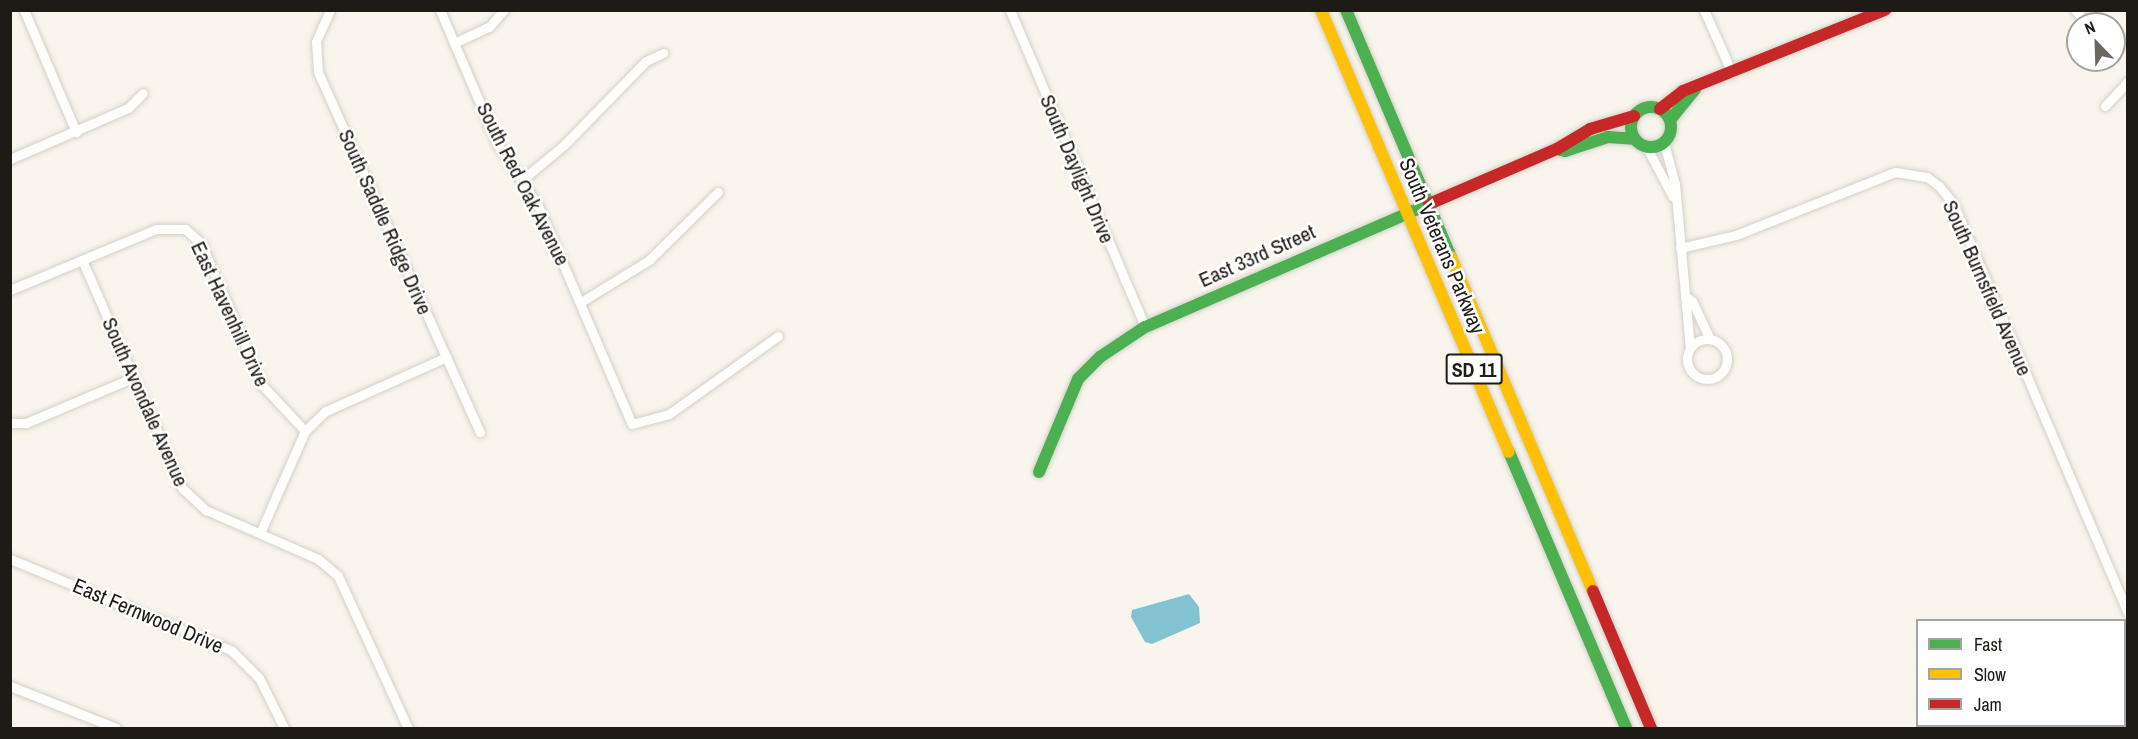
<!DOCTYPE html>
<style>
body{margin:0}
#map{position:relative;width:2138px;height:739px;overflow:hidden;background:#f9f5ec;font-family:"Archivo Narrow",sans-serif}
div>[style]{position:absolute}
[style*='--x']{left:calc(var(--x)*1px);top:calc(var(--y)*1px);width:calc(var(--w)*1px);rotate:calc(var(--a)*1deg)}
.water>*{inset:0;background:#83c3d1}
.roads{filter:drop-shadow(0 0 2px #d3d0ca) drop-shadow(0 0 2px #d3d0ca)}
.street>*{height:9px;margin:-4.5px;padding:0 4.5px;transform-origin:4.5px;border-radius:4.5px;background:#fefefc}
.street>.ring{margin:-4.5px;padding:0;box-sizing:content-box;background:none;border:9px solid #fefefc;border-radius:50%}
.fast>*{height:12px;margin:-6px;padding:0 6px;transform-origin:6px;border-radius:6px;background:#4caf50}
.fast>.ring{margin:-6px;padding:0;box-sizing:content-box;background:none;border:12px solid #4caf50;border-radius:50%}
.slow>*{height:12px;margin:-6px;padding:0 6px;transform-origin:6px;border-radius:6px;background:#ffc107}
.jam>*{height:12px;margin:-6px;padding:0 6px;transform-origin:6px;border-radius:6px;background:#c62828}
span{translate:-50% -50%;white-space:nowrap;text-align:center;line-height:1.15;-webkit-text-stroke:5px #fff;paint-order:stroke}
.shield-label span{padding:2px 4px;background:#fff;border:2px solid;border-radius:4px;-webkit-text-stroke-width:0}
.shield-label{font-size:20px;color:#1e1b16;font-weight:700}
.street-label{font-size:21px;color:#1e1b16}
.frame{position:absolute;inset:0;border:12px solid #1e1b16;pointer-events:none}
.legend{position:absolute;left:1916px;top:619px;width:210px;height:108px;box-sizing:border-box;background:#fff;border:2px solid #a5a4a2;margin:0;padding:8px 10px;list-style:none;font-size:18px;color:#1e1b16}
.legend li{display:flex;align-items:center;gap:12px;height:30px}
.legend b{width:30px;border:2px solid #a5a4a2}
.north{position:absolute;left:2066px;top:12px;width:60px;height:60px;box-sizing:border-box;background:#fff;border:2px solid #a5a4a2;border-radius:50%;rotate:337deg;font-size:16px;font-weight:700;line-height:24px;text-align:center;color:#1e1b16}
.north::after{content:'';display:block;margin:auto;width:21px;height:27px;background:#6b6761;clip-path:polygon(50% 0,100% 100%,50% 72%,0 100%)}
</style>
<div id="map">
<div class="water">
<div style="clip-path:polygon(1189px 594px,1199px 607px,1200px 623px,1152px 644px,1145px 642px,1131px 617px,1132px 610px)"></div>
</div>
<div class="roads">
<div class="street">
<div style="--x:24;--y:10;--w:133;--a:66.9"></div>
<div style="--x:330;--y:10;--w:35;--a:114"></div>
<div style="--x:316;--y:42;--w:30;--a:86"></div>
<div style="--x:318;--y:72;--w:395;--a:65.8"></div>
<div style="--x:440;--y:10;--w:147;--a:66.8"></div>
<div style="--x:498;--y:145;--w:73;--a:56.7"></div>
<div style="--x:538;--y:206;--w:237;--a:66.7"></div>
<div style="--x:632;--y:424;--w:38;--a:-15"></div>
<div style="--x:669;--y:414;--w:134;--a:-35.6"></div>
<div style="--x:1010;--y:10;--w:345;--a:66.9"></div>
<div style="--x:1704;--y:10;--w:69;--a:66"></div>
<div style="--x:2075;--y:10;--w:19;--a:47"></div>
<div style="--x:2114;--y:37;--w:16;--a:27"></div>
<div style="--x:454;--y:43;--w:38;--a:-25"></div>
<div style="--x:489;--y:27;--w:23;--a:-49"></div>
<div style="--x:2105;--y:106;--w:34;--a:-47"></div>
<div style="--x:1664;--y:143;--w:42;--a:75"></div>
<div style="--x:1675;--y:184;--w:165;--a:84.8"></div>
<div style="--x:1647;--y:148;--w:55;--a:62"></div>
<div style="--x:10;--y:159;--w:129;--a:-23.4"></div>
<div style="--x:128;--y:108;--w:21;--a:-45"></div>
<div style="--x:523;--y:179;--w:53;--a:-39.7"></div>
<div style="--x:564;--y:145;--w:117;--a:-45.7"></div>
<div style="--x:646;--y:61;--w:19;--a:-25"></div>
<div style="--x:1680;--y:248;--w:57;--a:-13.1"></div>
<div style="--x:1736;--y:235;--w:171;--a:-21.6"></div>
<div style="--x:1895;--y:172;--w:32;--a:9"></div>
<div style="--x:1927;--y:177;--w:15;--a:37"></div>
<div style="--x:1939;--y:186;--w:22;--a:51"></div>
<div style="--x:1953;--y:203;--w:446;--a:66.9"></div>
<div style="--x:82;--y:260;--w:249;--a:66.3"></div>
<div style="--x:182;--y:488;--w:33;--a:43"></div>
<div style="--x:206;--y:510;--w:122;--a:23.6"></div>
<div style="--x:318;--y:559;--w:26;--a:40"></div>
<div style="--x:338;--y:576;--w:167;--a:65.3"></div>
<div style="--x:10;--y:290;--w:158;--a:-22.7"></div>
<div style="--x:156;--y:229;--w:29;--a:0"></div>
<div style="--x:185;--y:229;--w:21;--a:41"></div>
<div style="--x:201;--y:243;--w:155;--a:66.8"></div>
<div style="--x:262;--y:385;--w:63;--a:46.9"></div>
<div style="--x:1685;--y:296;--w:9;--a:36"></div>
<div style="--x:1692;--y:301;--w:42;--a:64.7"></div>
<div style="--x:581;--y:302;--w:80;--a:-31.7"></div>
<div style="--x:649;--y:260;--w:97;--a:-44.6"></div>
<div class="ring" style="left:1687px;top:339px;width:31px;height:31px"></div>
<div style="--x:10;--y:423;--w:16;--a:0"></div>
<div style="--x:26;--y:423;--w:115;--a:-23"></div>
<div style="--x:260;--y:533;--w:111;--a:-66.2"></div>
<div style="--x:305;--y:431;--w:29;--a:-44"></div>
<div style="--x:326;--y:411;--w:132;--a:-24.2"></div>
<div style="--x:10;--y:559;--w:239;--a:22.4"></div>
<div style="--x:231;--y:650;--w:40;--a:45"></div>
<div style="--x:259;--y:678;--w:56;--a:63.4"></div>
<div style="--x:10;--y:686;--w:114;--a:21.6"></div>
</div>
<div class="fast">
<div style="--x:1346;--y:10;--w:268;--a:67"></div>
<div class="ring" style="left:1631px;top:107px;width:28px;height:28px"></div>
<div style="--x:1670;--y:120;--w:40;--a:-51"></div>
<div style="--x:1557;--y:149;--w:8;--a:14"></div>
<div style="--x:1565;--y:151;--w:45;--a:-18"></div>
<div style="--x:1608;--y:137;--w:26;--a:4"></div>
<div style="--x:1509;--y:452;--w:300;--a:67"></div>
<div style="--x:1039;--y:472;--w:101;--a:-67.2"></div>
<div style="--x:1078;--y:379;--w:31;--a:-45"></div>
<div style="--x:1100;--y:357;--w:54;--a:-33.7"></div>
<div style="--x:1145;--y:327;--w:309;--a:-23.4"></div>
</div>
<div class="slow">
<div style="--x:1321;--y:10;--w:480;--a:67"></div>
<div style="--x:1451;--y:257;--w:363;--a:67"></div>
</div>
<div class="jam">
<div style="--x:1660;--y:109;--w:29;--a:-38"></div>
<div style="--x:1683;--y:91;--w:218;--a:-21.9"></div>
<div style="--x:1429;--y:204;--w:139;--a:-23.3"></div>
<div style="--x:1557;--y:149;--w:39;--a:-31"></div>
<div style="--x:1590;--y:129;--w:46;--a:-16.5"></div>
<div style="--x:1593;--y:591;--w:149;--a:67.1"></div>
</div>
</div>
<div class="shield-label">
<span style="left:1474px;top:369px">SD 11</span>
</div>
<div class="street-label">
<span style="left:1077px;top:169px;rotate:67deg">South Daylight Drive</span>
<span style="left:523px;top:184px;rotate:63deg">South Red Oak Avenue</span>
<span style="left:385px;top:222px;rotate:66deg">South Saddle Ridge Drive</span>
<span style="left:1442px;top:246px;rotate:67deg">South Veterans Parkway</span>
<span style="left:1257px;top:256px;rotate:-24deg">East 33rd Street</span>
<span style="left:1987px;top:288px;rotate:66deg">South Burnsfield Avenue</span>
<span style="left:230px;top:314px;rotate:65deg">East Havenhill Drive</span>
<span style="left:145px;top:402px;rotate:66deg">South Avondale Avenue</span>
<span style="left:148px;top:616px;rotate:23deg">East Fernwood Drive</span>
</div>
<div class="frame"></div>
<ul class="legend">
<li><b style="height:8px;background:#4caf50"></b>Fast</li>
<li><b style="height:8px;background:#ffc107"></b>Slow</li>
<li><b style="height:8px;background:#c62828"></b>Jam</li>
</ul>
<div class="north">N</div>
</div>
